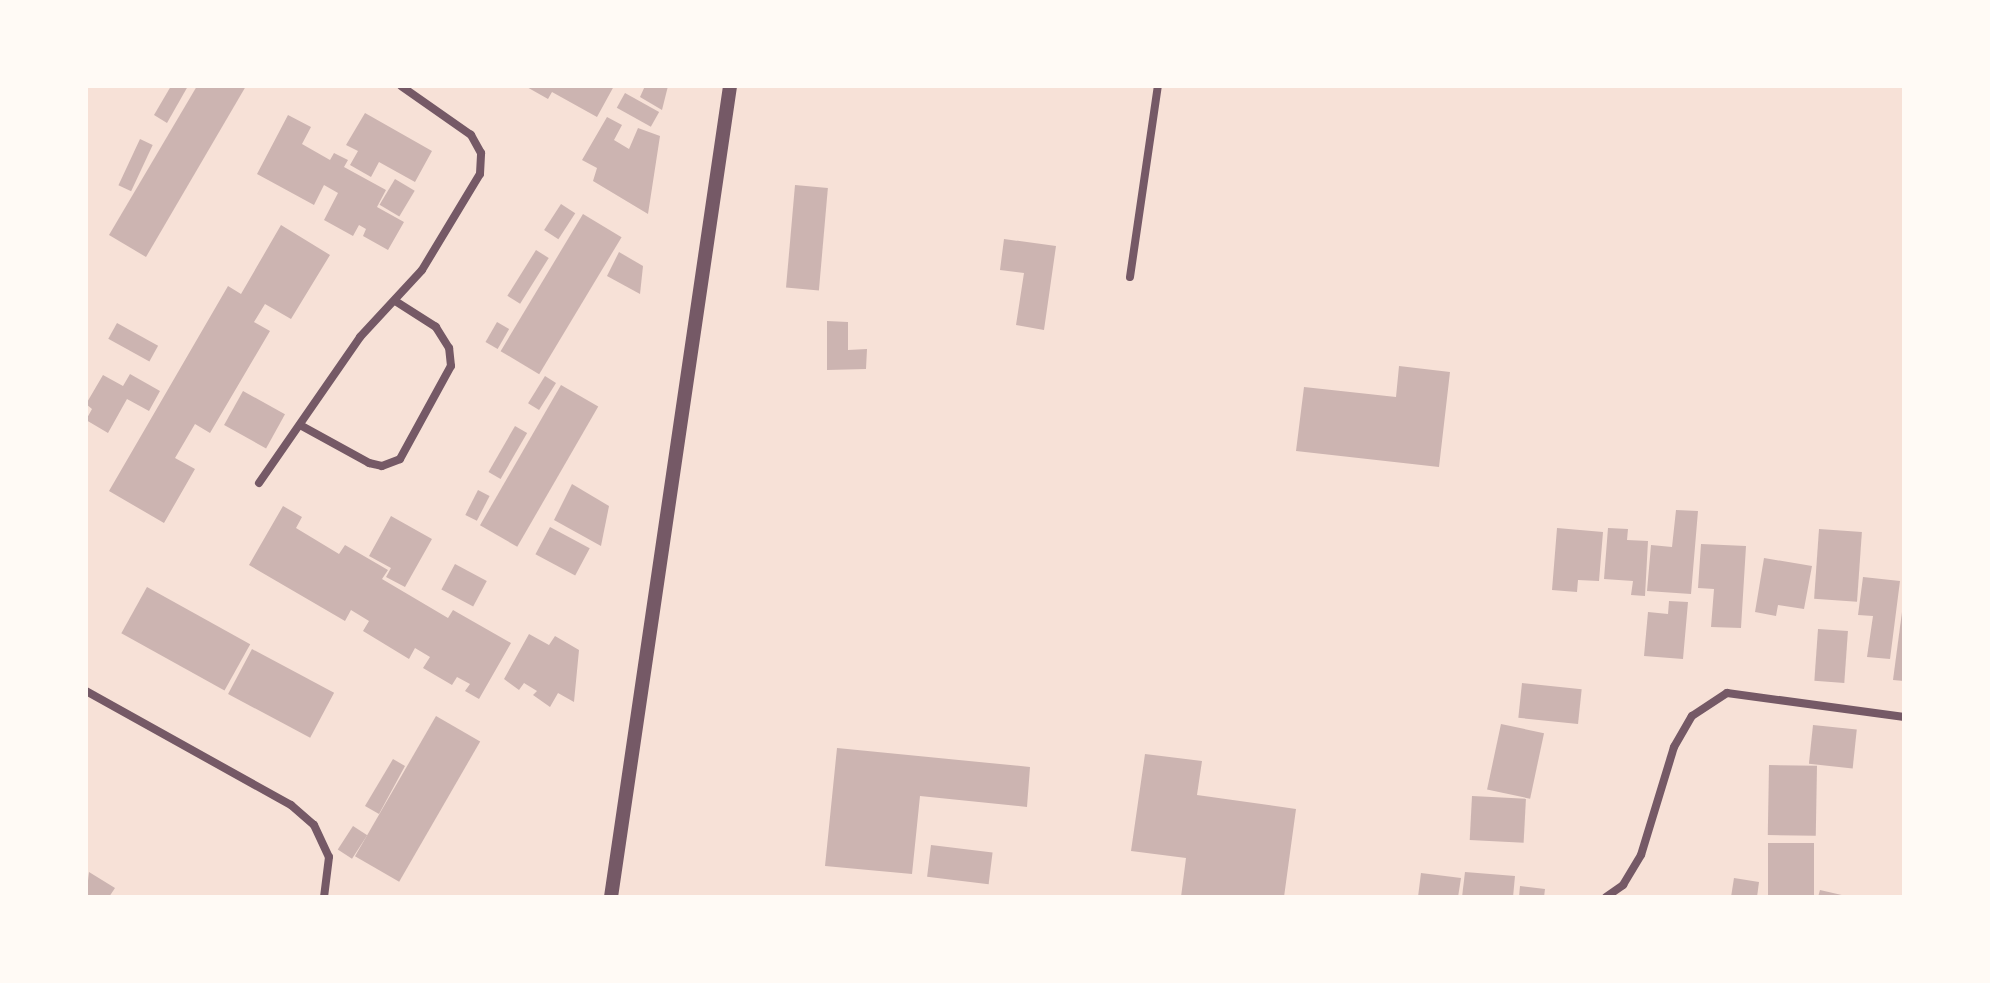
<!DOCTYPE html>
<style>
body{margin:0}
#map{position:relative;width:1990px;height:983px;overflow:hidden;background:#f7e1d7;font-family:"Sofia Sans Condensed",sans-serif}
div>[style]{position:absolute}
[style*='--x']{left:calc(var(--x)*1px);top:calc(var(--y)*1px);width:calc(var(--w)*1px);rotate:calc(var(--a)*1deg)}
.building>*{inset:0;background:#ccb4b1;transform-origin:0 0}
.minor>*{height:8px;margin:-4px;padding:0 4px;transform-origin:4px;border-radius:4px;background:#755966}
.tertiary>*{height:14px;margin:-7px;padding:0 7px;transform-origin:7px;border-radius:7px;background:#755966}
span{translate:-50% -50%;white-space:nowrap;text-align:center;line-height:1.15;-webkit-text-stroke:7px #fffaf5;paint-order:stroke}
.frame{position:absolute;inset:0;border:88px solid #fffaf5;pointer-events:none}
</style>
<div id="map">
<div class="building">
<div style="clip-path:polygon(171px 86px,188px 86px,167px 123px,154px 115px)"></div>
<div style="clip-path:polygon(197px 86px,246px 86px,146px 257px,109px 235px)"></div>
<div style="clip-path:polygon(525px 86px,614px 86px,597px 117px,552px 92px,548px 99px)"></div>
<div style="clip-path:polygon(645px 86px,668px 86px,662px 110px,640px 97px)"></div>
<div style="left:625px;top:93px;width:39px;height:17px;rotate:29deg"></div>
<div style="clip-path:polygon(365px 113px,432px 151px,415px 182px,379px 162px,371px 177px,350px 165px,358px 151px,346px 145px)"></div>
<div style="clip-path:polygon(288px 115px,311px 127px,302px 144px,330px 160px,334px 153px,348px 160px,344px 167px,386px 190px,377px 207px,404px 222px,388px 250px,363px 236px,366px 229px,359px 225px,353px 236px,324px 220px,338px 193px,324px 185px,314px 205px,257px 174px)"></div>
<div style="clip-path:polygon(607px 117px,622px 125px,614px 140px,629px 149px,638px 128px,660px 136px,648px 214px,593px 181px,597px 168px,582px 160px)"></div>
<div style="left:140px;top:139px;width:14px;height:51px;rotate:25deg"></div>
<div style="left:395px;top:179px;width:23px;height:30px;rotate:31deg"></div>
<div style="left:795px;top:185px;width:33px;height:103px;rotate:5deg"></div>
<div style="left:561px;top:204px;width:17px;height:31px;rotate:33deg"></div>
<div style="left:583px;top:214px;width:45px;height:160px;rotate:31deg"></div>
<div style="clip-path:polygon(281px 225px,330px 255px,291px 319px,265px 304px,254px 322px,270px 331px,210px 433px,195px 424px,175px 458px,195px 469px,164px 523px,109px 491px,228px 286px,241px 294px)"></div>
<div style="clip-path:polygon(1004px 239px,1056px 246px,1044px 330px,1016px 325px,1024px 273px,1000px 270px)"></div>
<div style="left:536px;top:250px;width:15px;height:54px;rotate:32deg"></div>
<div style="clip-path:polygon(619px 252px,643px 266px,640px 294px,607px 276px)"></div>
<div style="clip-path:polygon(827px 321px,848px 322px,848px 350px,867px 349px,866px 369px,827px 370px)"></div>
<div style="left:497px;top:322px;width:14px;height:23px;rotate:30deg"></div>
<div style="left:117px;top:323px;width:47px;height:18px;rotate:29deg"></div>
<div style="clip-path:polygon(1399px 366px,1450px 372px,1439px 467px,1296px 451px,1304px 387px,1396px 397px)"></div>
<div style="clip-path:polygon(130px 374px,160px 391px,149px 411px,127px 399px,108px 433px,86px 420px,92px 409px,86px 404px,103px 375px,123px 386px)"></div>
<div style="left:545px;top:376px;width:13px;height:32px;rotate:32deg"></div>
<div style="left:561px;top:385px;width:43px;height:162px;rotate:30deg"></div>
<div style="left:243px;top:391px;width:48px;height:39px;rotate:29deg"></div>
<div style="left:515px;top:426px;width:14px;height:53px;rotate:30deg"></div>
<div style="clip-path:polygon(572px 484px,609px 506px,601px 546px,554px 520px)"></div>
<div style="left:478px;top:490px;width:13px;height:28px;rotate:27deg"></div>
<div style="clip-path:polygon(283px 506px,302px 517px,296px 528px,339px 554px,345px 545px,388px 570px,382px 579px,448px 618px,453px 610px,511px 643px,479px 699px,465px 691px,470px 684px,457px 677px,452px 685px,423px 668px,430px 657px,415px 648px,409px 659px,363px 631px,369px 621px,351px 610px,345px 621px,249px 565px)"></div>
<div style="clip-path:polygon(1676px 510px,1698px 511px,1691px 594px,1647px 591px,1651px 545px,1672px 547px)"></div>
<div style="clip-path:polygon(391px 516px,432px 539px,405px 587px,386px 577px,391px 568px,369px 556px)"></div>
<div style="left:550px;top:527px;width:45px;height:31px;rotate:28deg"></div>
<div style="clip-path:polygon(1557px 528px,1603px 532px,1599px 581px,1578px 580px,1577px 592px,1552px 590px)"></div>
<div style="clip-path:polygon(1608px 528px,1628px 529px,1627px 540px,1648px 541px,1645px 596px,1631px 595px,1633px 581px,1604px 579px)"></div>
<div style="left:1819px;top:529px;width:43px;height:70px;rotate:4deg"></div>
<div style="clip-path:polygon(1701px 544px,1746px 546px,1741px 628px,1711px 627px,1714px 589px,1698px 588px)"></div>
<div style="clip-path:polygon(1764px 558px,1812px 566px,1804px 609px,1778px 605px,1776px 616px,1755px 612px)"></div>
<div style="left:455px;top:564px;width:36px;height:29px;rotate:28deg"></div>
<div style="clip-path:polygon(1863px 577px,1900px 581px,1890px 659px,1867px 657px,1873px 616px,1858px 615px)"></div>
<div style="left:147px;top:587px;width:118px;height:53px;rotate:29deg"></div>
<div style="clip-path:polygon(1669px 601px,1688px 602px,1683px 659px,1644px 656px,1648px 612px,1668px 614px)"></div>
<div style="clip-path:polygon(1902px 612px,1904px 612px,1904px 681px,1893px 680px)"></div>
<div style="left:1818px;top:629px;width:30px;height:52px;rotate:4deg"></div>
<div style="clip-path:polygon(529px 634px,549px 645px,555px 636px,579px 650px,574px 702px,558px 693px,550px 707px,533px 695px,537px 691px,524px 683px,519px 690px,504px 679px)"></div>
<div style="left:252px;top:649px;width:93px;height:51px;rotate:28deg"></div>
<div style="left:1522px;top:683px;width:60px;height:35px;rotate:6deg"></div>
<div style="left:436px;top:716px;width:51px;height:162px;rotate:30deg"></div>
<div style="left:1501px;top:724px;width:44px;height:67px;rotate:12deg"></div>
<div style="left:1813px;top:725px;width:44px;height:39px;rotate:6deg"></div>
<div style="clip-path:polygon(837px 748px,1030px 767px,1027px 807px,920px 796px,912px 874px,825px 866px)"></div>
<div style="clip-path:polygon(1145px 754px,1202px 761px,1197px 795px,1296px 809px,1284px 897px,1181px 897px,1186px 858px,1131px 851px)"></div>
<div style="clip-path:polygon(393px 759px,405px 766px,379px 814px,365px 806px)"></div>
<div style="left:1769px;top:765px;width:48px;height:70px;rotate:1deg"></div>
<div style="left:1472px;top:796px;width:54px;height:44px;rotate:3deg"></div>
<div style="left:353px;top:826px;width:17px;height:28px;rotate:33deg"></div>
<div style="left:1768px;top:843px;width:46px;height:54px"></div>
<div style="left:931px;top:845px;width:62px;height:32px;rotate:7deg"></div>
<div style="clip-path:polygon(89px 872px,115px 888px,109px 897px,86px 897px)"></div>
<div style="clip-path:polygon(1465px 872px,1515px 876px,1513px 897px,1462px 897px)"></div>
<div style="clip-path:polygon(1421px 873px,1461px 878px,1458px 897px,1418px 897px)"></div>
<div style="clip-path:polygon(1734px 878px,1759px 882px,1757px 897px,1731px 897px)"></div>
<div style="clip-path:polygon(1520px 886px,1545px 889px,1544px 897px,1519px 897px)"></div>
<div style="clip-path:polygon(1820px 890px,1846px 896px,1846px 897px,1818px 897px)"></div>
</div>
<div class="minor">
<div style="--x:1130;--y:277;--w:193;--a:-81.7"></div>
<div style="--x:300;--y:425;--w:79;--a:28.8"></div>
<div style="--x:369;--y:463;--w:13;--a:13"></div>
<div style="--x:382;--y:466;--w:19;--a:-21"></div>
<div style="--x:400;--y:459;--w:106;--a:-61.3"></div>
<div style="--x:451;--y:366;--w:18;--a:-96"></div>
<div style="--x:449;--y:348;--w:25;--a:-122"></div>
<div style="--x:436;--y:327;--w:49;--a:-147.6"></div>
<div style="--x:259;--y:483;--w:178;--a:-55.3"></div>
<div style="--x:360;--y:337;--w:91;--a:-47.2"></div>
<div style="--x:422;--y:270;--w:112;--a:-58.9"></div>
<div style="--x:480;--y:174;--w:21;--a:-87"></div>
<div style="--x:481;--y:153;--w:21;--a:-119"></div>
<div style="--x:471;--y:135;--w:85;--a:-145"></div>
<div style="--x:86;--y:691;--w:235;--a:29.1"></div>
<div style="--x:291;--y:805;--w:30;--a:41"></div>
<div style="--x:314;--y:825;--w:35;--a:65"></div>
<div style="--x:329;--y:857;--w:40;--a:97.1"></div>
<div style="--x:1606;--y:897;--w:21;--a:-35"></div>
<div style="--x:1623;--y:885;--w:35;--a:-59"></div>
<div style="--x:1641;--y:855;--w:113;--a:-73"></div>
<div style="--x:1674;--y:747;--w:36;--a:-60"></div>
<div style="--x:1692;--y:716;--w:42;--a:-33.3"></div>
<div style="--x:1727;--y:693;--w:179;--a:7.7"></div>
</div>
<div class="tertiary">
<div style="--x:611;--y:897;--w:820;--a:-81.65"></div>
</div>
<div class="frame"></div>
</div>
